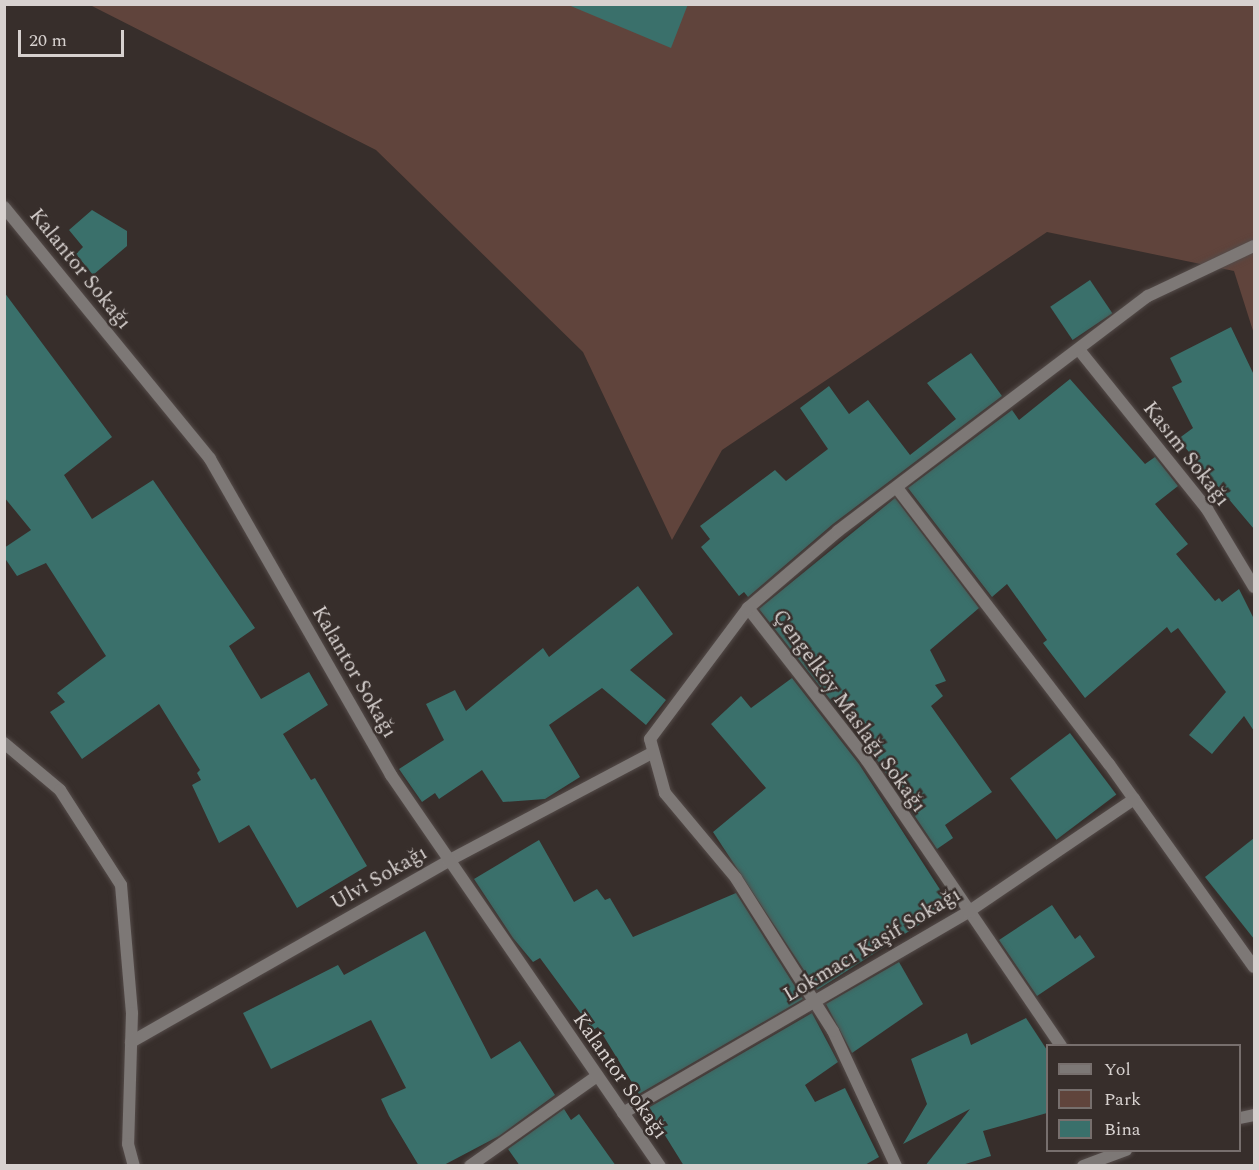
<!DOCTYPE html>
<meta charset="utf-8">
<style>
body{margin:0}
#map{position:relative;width:1259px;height:1170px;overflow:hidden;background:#372e2b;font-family:Spectral,serif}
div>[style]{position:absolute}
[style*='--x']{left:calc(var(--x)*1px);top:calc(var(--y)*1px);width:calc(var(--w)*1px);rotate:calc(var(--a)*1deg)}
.green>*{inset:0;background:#60443c}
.building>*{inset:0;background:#3a706b;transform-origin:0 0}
.roads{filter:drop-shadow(0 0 2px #544b49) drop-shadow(0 0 2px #544b49)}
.minor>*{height:12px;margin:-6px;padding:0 6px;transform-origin:6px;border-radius:6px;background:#7d7876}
.tertiary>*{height:12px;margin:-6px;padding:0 6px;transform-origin:6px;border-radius:6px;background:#7d7876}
span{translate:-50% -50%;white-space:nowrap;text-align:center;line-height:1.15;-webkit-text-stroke:5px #372e2b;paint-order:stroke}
.street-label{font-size:21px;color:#d7d1cf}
.frame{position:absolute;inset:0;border:6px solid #d7d1cf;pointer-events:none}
.legend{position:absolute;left:1046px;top:1044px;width:195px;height:108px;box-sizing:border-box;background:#372e2b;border:2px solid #776f6d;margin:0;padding:8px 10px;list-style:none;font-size:18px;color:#d7d1cf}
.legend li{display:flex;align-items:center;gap:12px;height:30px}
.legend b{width:30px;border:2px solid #776f6d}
.scale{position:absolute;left:18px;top:30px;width:106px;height:27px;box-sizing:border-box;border:3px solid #d7d1cf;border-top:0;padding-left:8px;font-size:18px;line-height:21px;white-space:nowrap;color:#d7d1cf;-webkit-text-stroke:4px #372e2b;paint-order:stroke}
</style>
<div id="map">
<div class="green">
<div style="clip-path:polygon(90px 5px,1254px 5px,1254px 334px,1234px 271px,1047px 232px,722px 450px,672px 540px,583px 352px,376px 150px)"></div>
</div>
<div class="building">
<div style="clip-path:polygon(566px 4px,688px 4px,671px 48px)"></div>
<div style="clip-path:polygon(92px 210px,127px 231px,127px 246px,93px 275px,76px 254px,83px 247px,69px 230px)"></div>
<div style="left:1090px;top:280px;width:40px;height:48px;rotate:56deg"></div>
<div style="clip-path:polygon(4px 292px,112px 437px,64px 475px,92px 519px,153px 480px,255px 628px,229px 646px,261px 699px,309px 672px,328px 705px,283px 734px,311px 780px,315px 778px,367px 866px,297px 908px,249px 825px,219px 843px,192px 785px,201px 780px,197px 773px,200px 770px,159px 704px,82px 759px,50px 712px,65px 702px,57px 693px,106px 656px,46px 563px,17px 576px,4px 557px,4px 548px,31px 530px,4px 497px)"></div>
<div style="clip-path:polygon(1231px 327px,1254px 375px,1254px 529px,1178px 439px,1193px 428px,1172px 387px,1182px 382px,1170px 358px)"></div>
<div style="clip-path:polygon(971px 353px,1002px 396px,833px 524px,748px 597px,744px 592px,739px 596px,701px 547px,710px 539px,700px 526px,775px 470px,786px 481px,828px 449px,800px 408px,829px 386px,849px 414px,868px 400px,910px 455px,956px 419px,927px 383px)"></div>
<div style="clip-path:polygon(1070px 379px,1145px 464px,1155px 457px,1178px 486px,1155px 504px,1188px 544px,1176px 554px,1215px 601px,1219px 598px,1222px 602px,1239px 589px,1254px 619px,1254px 731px,1244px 716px,1212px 754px,1189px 735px,1226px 692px,1178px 628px,1171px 633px,1167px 627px,1085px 698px,1043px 643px,1047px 640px,1007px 584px,992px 597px,908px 488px,1012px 410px,1019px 420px)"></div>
<div style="clip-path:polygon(895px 498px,979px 608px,930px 650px,946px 681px,935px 685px,943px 696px,931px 706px,992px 792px,945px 825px,953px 838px,937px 849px,873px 754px,759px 609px)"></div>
<div style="clip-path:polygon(638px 586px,673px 634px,630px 670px,666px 700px,646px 725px,602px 688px,549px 725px,580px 777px,545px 799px,503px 802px,482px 770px,439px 799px,435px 793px,422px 802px,399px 769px,444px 740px,426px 704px,455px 690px,466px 711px,543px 648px,549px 657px)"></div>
<div style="clip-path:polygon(792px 678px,859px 764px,950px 905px,817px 990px,713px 832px,766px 788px,711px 724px,741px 696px,751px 708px)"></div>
<div style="left:1070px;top:733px;width:77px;height:75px;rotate:53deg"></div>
<div style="clip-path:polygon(1254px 838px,1254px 939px,1205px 877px)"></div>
<div style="clip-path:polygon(539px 840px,574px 902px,597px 889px,605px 900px,610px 898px,633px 937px,736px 893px,803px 999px,639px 1094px,598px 1027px,593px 1030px,540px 958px,533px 962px,513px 938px,474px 879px)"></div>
<div style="clip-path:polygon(1052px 905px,1075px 939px,1080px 935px,1095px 957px,1037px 996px,999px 940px)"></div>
<div style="clip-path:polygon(425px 931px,491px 1059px,520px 1041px,555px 1095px,499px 1136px,442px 1166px,419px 1166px,389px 1116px,381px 1099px,406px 1088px,371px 1020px,271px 1069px,243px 1013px,338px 965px,344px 975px)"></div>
<div style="clip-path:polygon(899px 962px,923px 1004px,852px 1053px,826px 1004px)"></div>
<div style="clip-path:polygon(812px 1013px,838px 1062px,805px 1085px,815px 1102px,845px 1088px,879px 1157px,863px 1166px,684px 1166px,648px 1108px)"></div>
<div style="clip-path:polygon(1026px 1018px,1047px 1050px,1047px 1113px,983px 1131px,991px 1156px,959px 1166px,925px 1166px,970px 1109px,903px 1144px,927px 1104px,911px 1059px,967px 1033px,971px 1045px)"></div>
<div style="clip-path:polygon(564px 1109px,571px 1120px,579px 1114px,616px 1166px,520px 1166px,508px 1149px)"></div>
</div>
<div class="roads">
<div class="minor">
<div style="--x:1080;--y:351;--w:203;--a:51.2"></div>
<div style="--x:1207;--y:509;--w:91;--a:58.9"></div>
<div style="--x:897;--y:488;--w:348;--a:52.5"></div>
<div style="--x:1109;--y:764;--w:249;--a:54.5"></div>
<div style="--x:748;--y:608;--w:192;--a:52"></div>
<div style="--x:866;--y:759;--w:347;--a:55.8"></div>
<div style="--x:4;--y:743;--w:73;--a:40"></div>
<div style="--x:60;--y:790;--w:113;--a:57.3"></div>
<div style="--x:121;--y:885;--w:128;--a:85.1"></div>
<div style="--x:132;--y:1013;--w:131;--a:91.7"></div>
<div style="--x:128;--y:1144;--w:23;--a:75"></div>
<div style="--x:131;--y:1042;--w:365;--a:-29.7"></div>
<div style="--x:448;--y:861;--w:229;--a:-27.9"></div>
<div style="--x:623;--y:1113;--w:399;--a:-30.2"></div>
<div style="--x:968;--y:912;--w:201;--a:-34.2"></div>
<div style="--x:1240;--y:1118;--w:14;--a:-12"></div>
<div style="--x:470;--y:1166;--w:156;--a:-35.3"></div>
<div style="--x:896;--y:1166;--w:149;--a:-115"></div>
<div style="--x:833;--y:1031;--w:181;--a:-122.4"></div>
<div style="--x:736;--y:878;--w:111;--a:-129.9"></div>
<div style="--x:665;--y:793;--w:56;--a:-105.5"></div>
<div style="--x:650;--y:739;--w:164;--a:-53.2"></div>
<div style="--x:748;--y:608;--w:118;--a:-40.5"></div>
<div style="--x:838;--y:531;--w:389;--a:-37.2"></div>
<div style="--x:1148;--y:296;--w:117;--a:-25.3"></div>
<div style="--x:1083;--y:1166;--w:46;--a:-20.4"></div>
</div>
<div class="tertiary">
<div style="--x:4;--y:207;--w:325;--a:50.7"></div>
<div style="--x:210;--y:459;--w:364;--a:60.2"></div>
<div style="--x:391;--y:775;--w:475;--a:55.5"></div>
</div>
</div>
<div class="street-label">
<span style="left:80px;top:269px;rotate:51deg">Kalantor Sokağı</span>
<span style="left:1186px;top:454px;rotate:52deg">Kasım Sokağı</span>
<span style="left:354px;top:672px;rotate:60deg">Kalantor Sokağı</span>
<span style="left:849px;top:711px;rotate:54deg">Çengelköy Maslağı Sokağı</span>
<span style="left:379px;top:878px;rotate:-30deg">Ulvi Sokağı</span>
<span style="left:872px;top:945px;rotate:-31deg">Lokmacı Kaşif Sokağı</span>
<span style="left:620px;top:1076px;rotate:55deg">Kalantor Sokağı</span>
</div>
<div class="frame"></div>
<ul class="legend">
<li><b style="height:8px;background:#7d7876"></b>Yol</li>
<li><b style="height:16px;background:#60443c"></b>Park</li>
<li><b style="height:16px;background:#3a706b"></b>Bina</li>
</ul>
<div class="scale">20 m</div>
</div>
